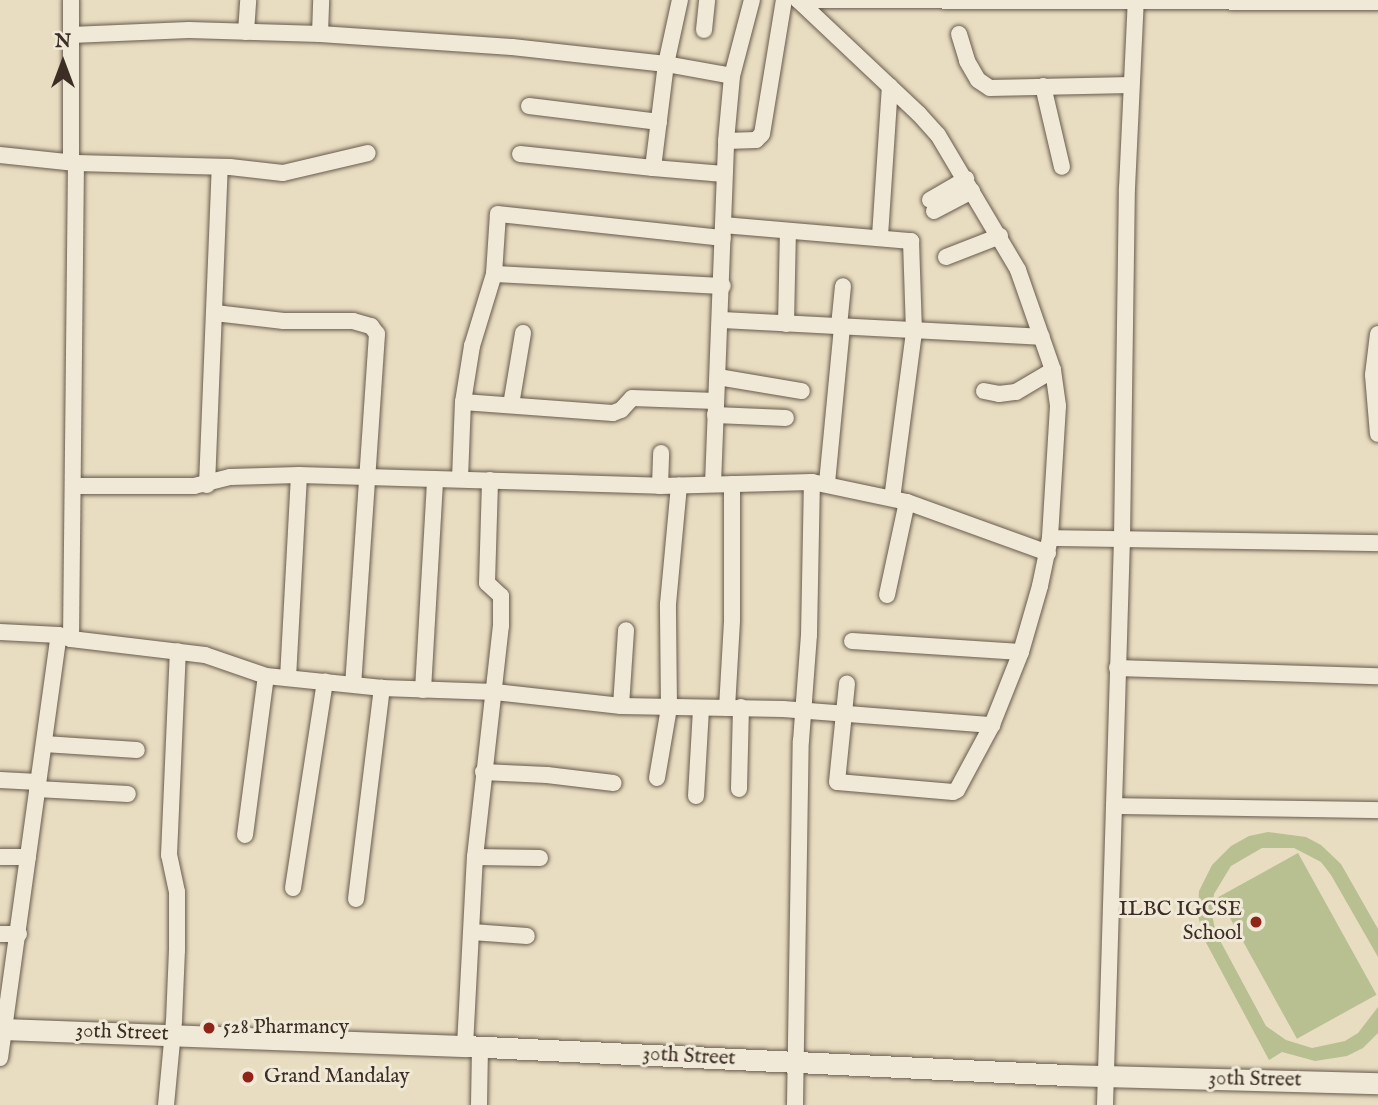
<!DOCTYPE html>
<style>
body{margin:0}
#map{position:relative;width:1378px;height:1105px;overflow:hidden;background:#e8ddc1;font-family:"IM FELL English",serif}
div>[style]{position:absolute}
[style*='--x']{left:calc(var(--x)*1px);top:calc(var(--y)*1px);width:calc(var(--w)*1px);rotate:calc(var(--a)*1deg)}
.green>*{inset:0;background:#b8c092;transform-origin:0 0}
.roads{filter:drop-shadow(0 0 2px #685a4c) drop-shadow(0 0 2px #685a4c)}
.street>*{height:16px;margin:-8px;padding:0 8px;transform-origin:8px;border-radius:8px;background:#f0e9d7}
.secondary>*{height:21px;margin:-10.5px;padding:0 10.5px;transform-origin:10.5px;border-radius:10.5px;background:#f0e9d7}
.dots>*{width:19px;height:19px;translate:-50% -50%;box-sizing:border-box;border:4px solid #f0e9d7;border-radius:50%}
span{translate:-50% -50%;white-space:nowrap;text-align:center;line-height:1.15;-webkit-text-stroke:6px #f0e9d7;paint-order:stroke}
.poi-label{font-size:21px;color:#3d2e25}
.right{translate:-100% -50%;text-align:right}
.left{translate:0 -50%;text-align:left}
.street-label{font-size:21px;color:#3d2e25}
.north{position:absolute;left:28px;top:28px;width:70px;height:70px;-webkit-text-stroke:5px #f0e9d7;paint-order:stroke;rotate:0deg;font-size:19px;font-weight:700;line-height:28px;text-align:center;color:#3d2e25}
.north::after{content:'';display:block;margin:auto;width:24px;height:32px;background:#3d2e25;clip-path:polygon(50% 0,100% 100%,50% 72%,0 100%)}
</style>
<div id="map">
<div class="green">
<div style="clip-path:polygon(1268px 832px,1306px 837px,1321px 845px,1341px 864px,1378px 929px,1378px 957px,1331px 875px,1321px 862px,1294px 848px,1262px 848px,1231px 866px,1214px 894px,1212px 915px,1216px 933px,1266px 1026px,1286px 1040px,1312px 1048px,1345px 1041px,1358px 1033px,1378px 1007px,1378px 1033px,1363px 1048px,1347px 1056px,1315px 1061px,1282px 1052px,1269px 1060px,1203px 937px,1198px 915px,1199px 891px,1212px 865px,1231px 846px,1249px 836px)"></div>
<div style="left:1298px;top:853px;width:162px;height:91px;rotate:61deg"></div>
</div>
<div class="roads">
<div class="street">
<div style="--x:798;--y:0;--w:166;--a:43.3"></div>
<div style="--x:919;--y:114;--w:28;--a:48"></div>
<div style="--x:938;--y:135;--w:157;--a:59.3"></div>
<div style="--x:1018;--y:270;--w:106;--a:70.7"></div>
<div style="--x:1053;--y:370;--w:36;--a:82"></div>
<div style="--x:1058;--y:406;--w:132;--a:93.5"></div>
<div style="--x:1050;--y:538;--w:49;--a:101.8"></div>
<div style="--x:1040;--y:586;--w:69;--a:106.1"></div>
<div style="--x:1021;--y:652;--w:79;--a:111.7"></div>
<div style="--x:992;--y:725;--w:74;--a:118.3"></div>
<div style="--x:957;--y:790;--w:4;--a:153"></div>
<div style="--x:953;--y:792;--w:116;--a:-175.1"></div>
<div style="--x:837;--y:782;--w:99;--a:-84.2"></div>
<div style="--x:798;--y:0;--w:580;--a:0.2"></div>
<div style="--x:704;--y:30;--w:30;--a:-84"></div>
<div style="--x:246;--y:32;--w:32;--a:-86"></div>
<div style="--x:320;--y:34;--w:34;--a:-88"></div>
<div style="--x:959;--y:34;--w:28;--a:73"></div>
<div style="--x:967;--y:61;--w:22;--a:60"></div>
<div style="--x:978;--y:80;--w:14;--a:34"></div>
<div style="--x:990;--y:88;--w:141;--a:-1.2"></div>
<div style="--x:71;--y:35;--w:118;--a:-2.4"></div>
<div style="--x:189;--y:30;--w:131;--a:1.7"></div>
<div style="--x:320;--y:34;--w:192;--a:3.9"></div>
<div style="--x:512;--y:47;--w:155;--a:6.3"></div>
<div style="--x:666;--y:64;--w:67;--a:10.3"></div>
<div style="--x:1043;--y:86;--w:83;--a:76.8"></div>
<div style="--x:529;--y:106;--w:131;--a:7"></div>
<div style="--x:726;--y:141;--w:30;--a:-2"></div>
<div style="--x:756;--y:140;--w:8;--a:-45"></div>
<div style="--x:762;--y:134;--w:136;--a:-80.7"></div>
<div style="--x:520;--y:154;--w:134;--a:6"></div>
<div style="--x:653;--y:168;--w:105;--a:-82.9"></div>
<div style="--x:666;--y:64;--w:66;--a:-77.7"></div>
<div style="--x:0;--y:155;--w:76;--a:6"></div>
<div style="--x:76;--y:163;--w:154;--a:1.5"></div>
<div style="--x:230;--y:167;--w:53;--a:6.5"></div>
<div style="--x:283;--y:173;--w:87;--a:-13.2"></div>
<div style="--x:71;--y:161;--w:161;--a:-90"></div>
<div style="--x:653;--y:168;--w:71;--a:4.8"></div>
<div style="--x:930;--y:200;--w:42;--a:-30.3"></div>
<div style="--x:934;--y:211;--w:43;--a:-27.8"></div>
<div style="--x:723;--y:225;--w:189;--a:4.9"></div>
<div style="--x:911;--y:241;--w:91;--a:88.1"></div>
<div style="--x:914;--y:332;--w:167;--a:97.5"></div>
<div style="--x:880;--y:236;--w:150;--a:-86.2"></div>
<div style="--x:946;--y:257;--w:58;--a:-21.3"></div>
<div style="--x:494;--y:274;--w:229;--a:3"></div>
<div style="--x:215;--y:313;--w:69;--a:6.6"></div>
<div style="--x:284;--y:321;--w:69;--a:0"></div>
<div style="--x:353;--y:321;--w:19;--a:16"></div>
<div style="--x:371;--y:326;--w:10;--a:53"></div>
<div style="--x:377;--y:334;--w:350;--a:93.9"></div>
<div style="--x:721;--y:320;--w:321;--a:3"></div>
<div style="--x:786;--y:324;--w:93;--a:-88.8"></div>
<div style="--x:839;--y:326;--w:40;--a:-84.3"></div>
<div style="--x:1378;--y:334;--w:41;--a:97"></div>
<div style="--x:1373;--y:375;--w:59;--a:85.2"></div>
<div style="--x:718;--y:377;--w:85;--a:9.5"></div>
<div style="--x:984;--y:391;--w:15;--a:11"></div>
<div style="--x:999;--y:394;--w:17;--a:-7"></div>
<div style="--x:1016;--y:392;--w:43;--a:-30.7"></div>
<div style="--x:463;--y:402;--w:150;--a:4.2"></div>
<div style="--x:613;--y:413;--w:9;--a:-21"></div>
<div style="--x:621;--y:410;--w:16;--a:-47"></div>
<div style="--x:632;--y:398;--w:84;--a:2"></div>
<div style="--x:511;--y:405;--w:73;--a:-80.5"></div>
<div style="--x:715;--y:415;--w:71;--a:2.4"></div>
<div style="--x:460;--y:479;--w:77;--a:-87.8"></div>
<div style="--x:463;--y:402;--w:57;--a:-80.9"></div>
<div style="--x:472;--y:346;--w:75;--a:-73"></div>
<div style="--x:494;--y:274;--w:60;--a:-86.2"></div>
<div style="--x:498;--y:214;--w:226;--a:6.1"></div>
<div style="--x:827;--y:483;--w:158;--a:-84.5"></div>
<div style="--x:713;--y:484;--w:343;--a:-87.8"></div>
<div style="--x:726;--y:141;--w:65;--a:-84.7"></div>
<div style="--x:732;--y:76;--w:79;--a:-75.3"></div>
<div style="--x:207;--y:485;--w:318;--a:-87.7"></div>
<div style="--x:75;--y:486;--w:119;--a:0"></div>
<div style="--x:194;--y:486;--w:37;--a:-14"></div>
<div style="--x:230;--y:477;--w:69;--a:-1.7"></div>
<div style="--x:299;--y:475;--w:361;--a:1.7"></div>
<div style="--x:660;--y:486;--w:152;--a:-1.5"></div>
<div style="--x:812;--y:482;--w:97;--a:11.9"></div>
<div style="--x:907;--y:502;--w:150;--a:19.9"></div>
<div style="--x:660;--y:486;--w:33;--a:-88"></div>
<div style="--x:1050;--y:538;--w:328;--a:0.9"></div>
<div style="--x:887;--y:595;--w:95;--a:-77.9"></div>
<div style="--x:0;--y:632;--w:59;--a:2.9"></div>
<div style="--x:59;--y:635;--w:13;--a:18"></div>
<div style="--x:71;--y:639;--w:135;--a:6.8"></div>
<div style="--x:205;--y:655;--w:65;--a:19"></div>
<div style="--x:266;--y:676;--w:117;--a:5.9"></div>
<div style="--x:382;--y:688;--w:113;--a:2"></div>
<div style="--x:495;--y:692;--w:127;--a:6.3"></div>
<div style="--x:621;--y:706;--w:162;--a:1.1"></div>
<div style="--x:783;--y:709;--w:210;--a:4.4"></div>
<div style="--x:71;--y:639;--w:476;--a:-89.4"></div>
<div style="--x:852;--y:641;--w:169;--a:3.7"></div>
<div style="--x:1117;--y:668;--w:261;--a:1.8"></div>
<div style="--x:288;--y:678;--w:203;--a:-86.9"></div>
<div style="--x:423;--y:690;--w:211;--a:-86.7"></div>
<div style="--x:621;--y:706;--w:76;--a:-86.2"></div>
<div style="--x:727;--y:708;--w:88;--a:-86.7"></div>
<div style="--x:732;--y:620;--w:136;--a:-90"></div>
<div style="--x:44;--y:744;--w:93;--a:3.7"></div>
<div style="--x:483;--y:772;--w:64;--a:2.7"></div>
<div style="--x:547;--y:775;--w:67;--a:6.8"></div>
<div style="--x:657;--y:778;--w:71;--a:-80.3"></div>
<div style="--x:669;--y:708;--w:104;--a:-90.6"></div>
<div style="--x:668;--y:604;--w:119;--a:-84.7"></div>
<div style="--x:0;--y:780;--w:38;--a:3"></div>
<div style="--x:37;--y:789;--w:91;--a:3.1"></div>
<div style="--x:739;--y:789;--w:82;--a:-88.6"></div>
<div style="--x:696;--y:796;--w:88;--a:-86.7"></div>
<div style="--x:1114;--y:806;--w:264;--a:0.9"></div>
<div style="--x:245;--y:835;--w:160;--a:-82.5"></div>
<div style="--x:0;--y:857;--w:28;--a:0"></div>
<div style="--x:475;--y:857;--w:65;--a:0.9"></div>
<div style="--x:293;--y:888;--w:209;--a:-81.2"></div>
<div style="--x:356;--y:899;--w:213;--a:-83"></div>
<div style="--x:472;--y:932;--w:55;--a:4.2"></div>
<div style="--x:0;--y:934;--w:19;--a:0"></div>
<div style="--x:465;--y:1046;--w:189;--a:-87"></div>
<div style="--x:475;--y:857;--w:232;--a:-83.6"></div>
<div style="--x:501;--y:626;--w:30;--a:-90"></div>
<div style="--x:501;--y:596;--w:19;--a:-137"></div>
<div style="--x:487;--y:583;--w:103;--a:-88.3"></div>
<div style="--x:0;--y:1058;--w:427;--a:-82.1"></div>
<div style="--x:166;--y:1105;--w:84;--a:-84.6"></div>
<div style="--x:174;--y:1021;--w:71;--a:-87.6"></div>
<div style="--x:177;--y:950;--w:58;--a:-90"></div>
<div style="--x:177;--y:892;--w:38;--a:-102"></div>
<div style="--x:169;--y:855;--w:204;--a:-87.5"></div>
<div style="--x:479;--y:1105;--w:58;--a:-89"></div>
<div style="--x:795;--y:1105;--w:364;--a:-89.1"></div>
<div style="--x:801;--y:741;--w:106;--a:-85.7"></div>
<div style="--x:809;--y:635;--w:153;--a:-88.9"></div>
<div style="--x:1105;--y:1105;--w:566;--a:-88.28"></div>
<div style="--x:1122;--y:539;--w:351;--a:-89.2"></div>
<div style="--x:1127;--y:188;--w:188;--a:-87.3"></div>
</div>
<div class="secondary">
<div style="--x:0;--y:1029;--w:465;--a:2.1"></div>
<div style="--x:465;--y:1046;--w:602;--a:2.76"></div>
<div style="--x:1066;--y:1075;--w:312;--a:1.5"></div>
</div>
</div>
<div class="dots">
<div style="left:1256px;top:922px;background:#8f2418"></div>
<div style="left:209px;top:1028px;background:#8f2418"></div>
<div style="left:248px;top:1077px;background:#8f2418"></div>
</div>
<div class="poi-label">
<span class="right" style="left:1242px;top:922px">ILBC IGCSE<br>School</span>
<span class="left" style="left:223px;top:1028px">528 Pharmancy</span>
<span class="left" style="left:264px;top:1077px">Grand Mandalay</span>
</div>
<div class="street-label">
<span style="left:122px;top:1033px;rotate:2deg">30th Street</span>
<span style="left:689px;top:1057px;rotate:3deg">30th Street</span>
<span style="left:1255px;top:1080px;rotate:1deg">30th Street</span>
</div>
<div class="north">N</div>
</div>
